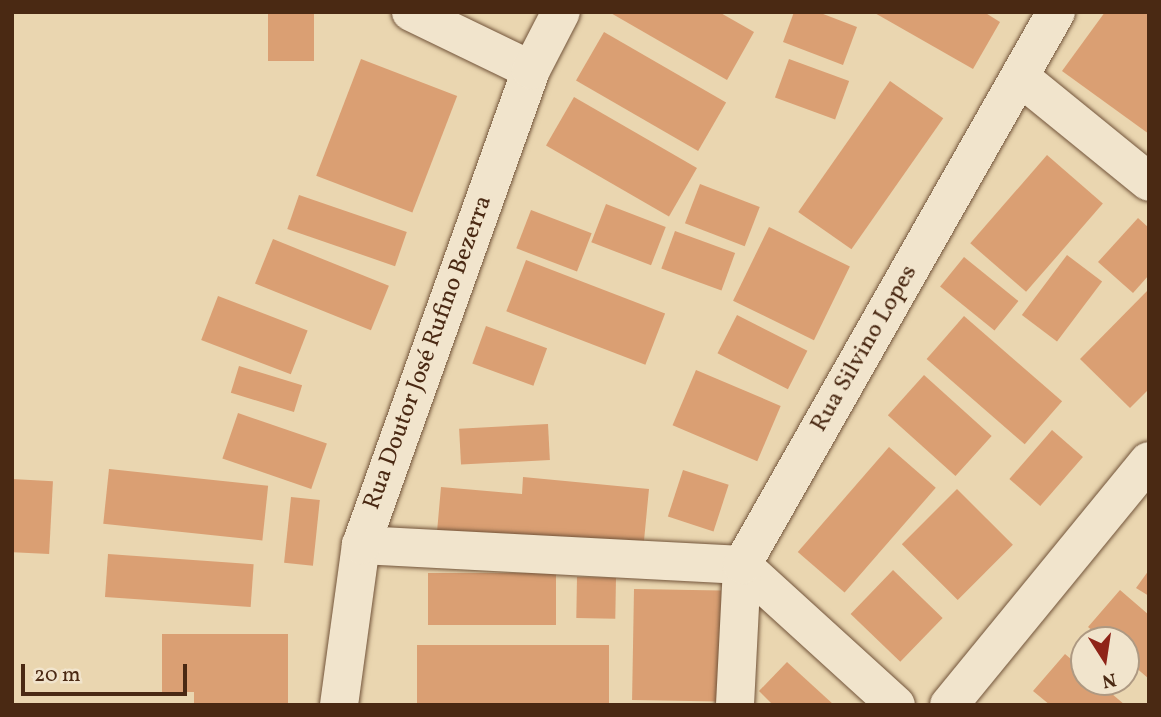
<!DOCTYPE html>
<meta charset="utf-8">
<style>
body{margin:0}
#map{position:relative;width:1161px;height:717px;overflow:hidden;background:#ead6b0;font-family:Vollkorn,serif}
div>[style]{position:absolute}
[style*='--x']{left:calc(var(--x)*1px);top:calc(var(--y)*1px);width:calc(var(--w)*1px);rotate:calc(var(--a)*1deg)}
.building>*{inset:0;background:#da9f73;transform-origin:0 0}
.roads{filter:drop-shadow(0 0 2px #72543a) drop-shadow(0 0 2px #72543a)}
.minor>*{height:38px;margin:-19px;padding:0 19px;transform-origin:19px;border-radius:19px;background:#f1e4cc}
.tertiary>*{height:38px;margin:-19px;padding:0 19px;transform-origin:19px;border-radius:19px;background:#f1e4cc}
.secondary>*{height:38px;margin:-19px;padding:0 19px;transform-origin:19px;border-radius:19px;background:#f1e4cc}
span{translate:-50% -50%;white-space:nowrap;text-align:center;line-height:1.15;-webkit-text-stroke:5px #f1e4cc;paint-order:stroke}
.street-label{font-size:24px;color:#4a2913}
.frame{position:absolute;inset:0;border:14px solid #4a2913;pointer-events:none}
.north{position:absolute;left:1070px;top:626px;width:70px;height:70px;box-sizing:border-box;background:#f1e4cc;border:2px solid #ae9982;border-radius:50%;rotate:168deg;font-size:19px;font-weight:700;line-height:28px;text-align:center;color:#4a2913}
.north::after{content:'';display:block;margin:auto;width:24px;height:32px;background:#8f2418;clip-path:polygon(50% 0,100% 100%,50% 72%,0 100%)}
.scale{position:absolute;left:21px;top:664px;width:166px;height:32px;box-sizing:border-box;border:4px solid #4a2913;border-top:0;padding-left:9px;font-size:21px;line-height:24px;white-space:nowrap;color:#4a2913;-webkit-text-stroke:5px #f1e4cc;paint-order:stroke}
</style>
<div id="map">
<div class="building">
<div style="left:268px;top:12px;width:46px;height:49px"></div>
<div style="clip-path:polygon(609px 12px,719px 12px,754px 32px,727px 80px)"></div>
<div style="clip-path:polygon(794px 12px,818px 12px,857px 27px,843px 65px,783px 42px)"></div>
<div style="clip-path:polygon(873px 12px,984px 12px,1000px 22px,973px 69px)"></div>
<div style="clip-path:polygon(1105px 12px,1149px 12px,1149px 134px,1062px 71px)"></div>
<div style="left:604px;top:32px;width:141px;height:56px;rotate:30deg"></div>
<div style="left:361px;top:59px;width:103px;height:125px;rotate:21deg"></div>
<div style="left:789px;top:59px;width:64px;height:41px;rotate:20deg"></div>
<div style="left:890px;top:81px;width:65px;height:160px;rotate:35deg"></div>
<div style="left:574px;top:97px;width:142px;height:56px;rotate:30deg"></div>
<div style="left:1047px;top:155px;width:74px;height:117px;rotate:41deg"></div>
<div style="left:700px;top:184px;width:64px;height:42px;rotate:21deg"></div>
<div style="left:299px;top:195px;width:114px;height:36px;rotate:19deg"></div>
<div style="left:606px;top:204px;width:64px;height:41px;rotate:21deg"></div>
<div style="left:531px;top:210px;width:65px;height:41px;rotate:21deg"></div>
<div style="clip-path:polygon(1138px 218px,1149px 228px,1149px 275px,1133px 293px,1098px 262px)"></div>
<div style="left:769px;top:227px;width:90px;height:82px;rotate:26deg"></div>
<div style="left:675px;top:231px;width:64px;height:40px;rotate:20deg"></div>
<div style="left:273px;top:239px;width:125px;height:48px;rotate:22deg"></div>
<div style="left:1067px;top:255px;width:44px;height:75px;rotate:37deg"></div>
<div style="left:964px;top:257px;width:70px;height:38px;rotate:39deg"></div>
<div style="left:526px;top:260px;width:149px;height:55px;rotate:21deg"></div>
<div style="clip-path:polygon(1149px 289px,1149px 389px,1130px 408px,1080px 359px)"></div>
<div style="left:218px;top:296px;width:96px;height:47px;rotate:21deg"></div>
<div style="left:737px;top:315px;width:79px;height:43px;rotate:27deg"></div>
<div style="left:964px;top:316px;width:130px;height:57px;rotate:41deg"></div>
<div style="left:486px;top:326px;width:65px;height:40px;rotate:20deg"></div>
<div style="left:239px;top:366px;width:66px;height:28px;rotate:17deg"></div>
<div style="left:696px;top:370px;width:92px;height:60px;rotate:23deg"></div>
<div style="left:924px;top:375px;width:91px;height:54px;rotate:42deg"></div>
<div style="left:238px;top:413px;width:94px;height:48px;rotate:19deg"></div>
<div style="left:548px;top:424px;width:36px;height:89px;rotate:87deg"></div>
<div style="left:1052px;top:430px;width:41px;height:65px;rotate:41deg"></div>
<div style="left:889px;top:447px;width:62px;height:139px;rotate:41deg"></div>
<div style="left:109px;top:469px;width:160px;height:55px;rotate:6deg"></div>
<div style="left:683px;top:470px;width:48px;height:49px;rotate:18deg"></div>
<div style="clip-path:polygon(523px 477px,649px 489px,643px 551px,437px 532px,441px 487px,522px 494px)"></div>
<div style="left:12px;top:479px;width:41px;height:73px;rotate:3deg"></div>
<div style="left:957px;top:489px;width:79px;height:78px;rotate:45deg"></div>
<div style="left:291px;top:497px;width:29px;height:66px;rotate:6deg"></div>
<div style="left:108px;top:554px;width:146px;height:43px;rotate:4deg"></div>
<div style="left:893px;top:570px;width:69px;height:61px;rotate:44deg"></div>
<div style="clip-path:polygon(1149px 570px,1149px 596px,1136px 588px)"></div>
<div style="left:428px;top:573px;width:128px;height:52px"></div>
<div style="left:577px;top:577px;width:39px;height:41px;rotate:1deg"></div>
<div style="left:634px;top:589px;width:87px;height:111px;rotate:1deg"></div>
<div style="clip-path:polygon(1120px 590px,1149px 615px,1149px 679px,1126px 659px,1126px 640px,1104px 640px,1088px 627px)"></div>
<div style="clip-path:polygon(162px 634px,288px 634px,288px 705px,194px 705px,194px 692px,162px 692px)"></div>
<div style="left:417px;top:645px;width:192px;height:60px"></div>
<div style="clip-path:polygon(1065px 654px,1084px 670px,1084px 682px,1098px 682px,1125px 705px,1050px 705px,1033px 691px)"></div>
<div style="clip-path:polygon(787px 662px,834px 705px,773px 705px,759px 691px)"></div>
</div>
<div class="roads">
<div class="minor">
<div style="--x:1020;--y:77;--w:166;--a:39.1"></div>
<div style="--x:361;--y:545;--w:382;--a:3"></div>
<div style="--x:742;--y:565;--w:208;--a:42.3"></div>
<div style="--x:735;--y:705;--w:140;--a:-87.1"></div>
<div style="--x:742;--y:565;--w:636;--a:-60.41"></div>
<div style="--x:949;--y:705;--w:315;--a:-50.7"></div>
</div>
<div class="tertiary">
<div style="--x:411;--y:12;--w:133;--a:25.8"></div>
</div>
<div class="secondary">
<div style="--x:339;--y:705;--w:162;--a:-82.2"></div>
<div style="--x:361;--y:545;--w:505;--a:-70.31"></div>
<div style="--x:531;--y:70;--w:65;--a:-62.7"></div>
</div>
</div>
<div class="street-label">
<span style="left:865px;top:349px;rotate:-60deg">Rua Silvino Lopes</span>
<span style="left:429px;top:353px;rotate:-70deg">Rua Doutor José Rufino Bezerra</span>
</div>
<div class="frame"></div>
<div class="north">N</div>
<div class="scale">20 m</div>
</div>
